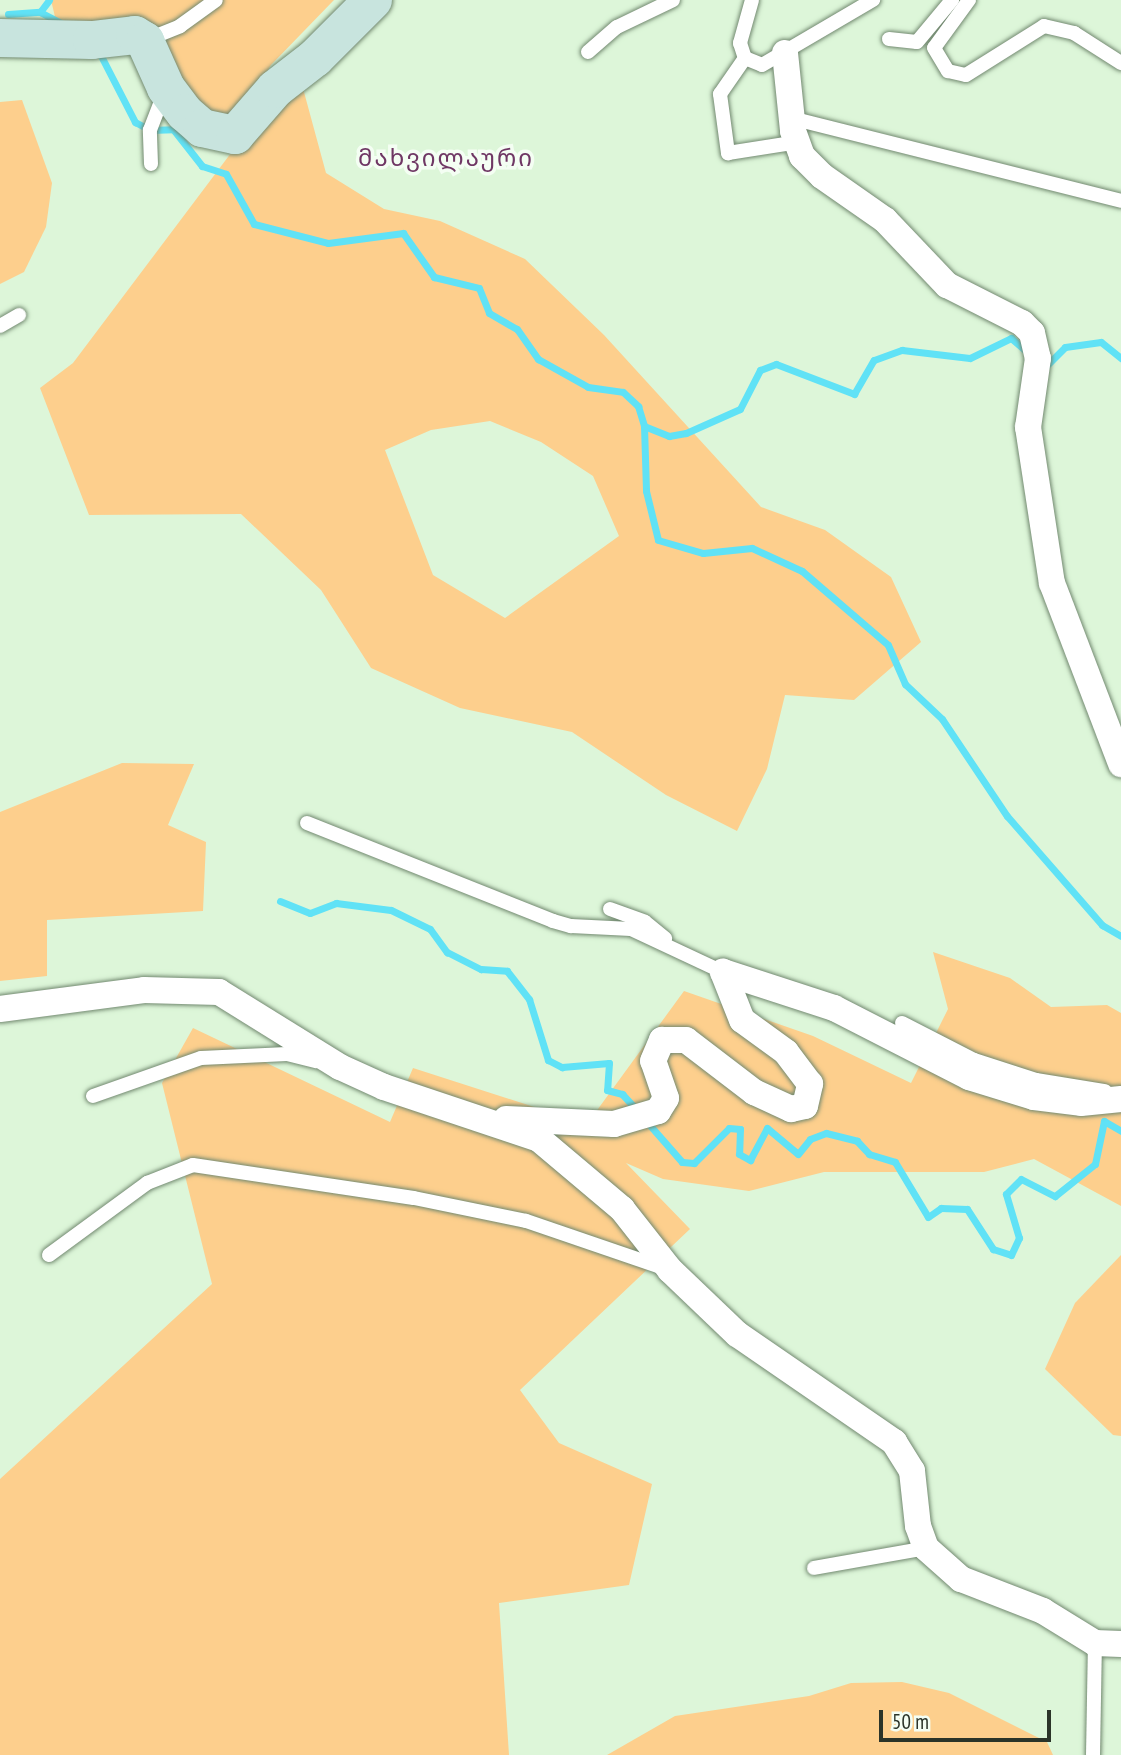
<!DOCTYPE html>
<meta charset="utf-8">
<style>
body{margin:0}
#map{position:relative;width:1121px;height:1755px;overflow:hidden;background:#ddf6d9;font-family:"PT Sans Narrow","Noto Sans Georgian",sans-serif}
div>[style]{position:absolute}
[style*='--x']{left:calc(var(--x)*1px);top:calc(var(--y)*1px);width:calc(var(--w)*1px);rotate:calc(var(--a)*1deg)}
.green>*{inset:0;background:#fdcf8d}
.stream>*{height:7px;margin:-3.5px;padding:0 3.5px;transform-origin:3.5px;border-radius:3.5px;background:#60e2f6}
.roads{filter:drop-shadow(0 0 2px #728970) drop-shadow(0 0 2px #728970)}
.lane>*{height:14px;margin:-7px;padding:0 7px;transform-origin:7px;border-radius:7px;background:#fff}
.street>*{height:26px;margin:-13px;padding:0 13px;transform-origin:13px;border-radius:13px;background:#fff}
.secondary>*{height:38px;margin:-19px;padding:0 19px;transform-origin:19px;border-radius:19px;background:#c8e4de}
span{translate:-50% -50%;white-space:nowrap;text-align:center;line-height:1.15;-webkit-text-stroke:7px #f4fef3;paint-order:stroke}
.quarter-label{font-size:24px;color:#6f3764;letter-spacing:2px}
.scale{position:absolute;left:879px;top:1710px;width:172px;height:32px;box-sizing:border-box;border:4px solid #2b3429;border-top:0;padding-left:9px;font-size:21px;line-height:24px;white-space:nowrap;color:#2b3429;-webkit-text-stroke:5px #f4fef3;paint-order:stroke}
</style>
<div id="map">
<div class="green">
<div style="clip-path:polygon(51px 0,334px 0,271px 65px,238px 118px,216px 124px,145px 41px,60px 38px)"></div>
<div style="clip-path:polygon(evenodd,301px 81px,326px 173px,384px 209px,440px 221px,525px 259px,604px 335px,761px 507px,825px 530px,891px 577px,921px 642px,854px 700px,785px 695px,767px 769px,737px 831px,666px 795px,572px 732px,460px 708px,371px 668px,321px 590px,241px 514px,89px 515px,40px 388px,73px 363px,231px 153px,301px 81px,490px 421px,541px 442px,593px 476px,619px 536px,505px 618px,433px 575px,385px 450px,431px 430px,490px 421px)"></div>
<div style="clip-path:polygon(22px 100px,52px 183px,46px 227px,24px 272px,0 284px,0 102px)"></div>
<div style="clip-path:polygon(122px 763px,194px 764px,168px 825px,206px 842px,203px 911px,47px 920px,47px 976px,0 981px,0 812px)"></div>
<div style="clip-path:polygon(933px 952px,1010px 978px,1051px 1007px,1107px 1005px,1121px 1013px,1121px 1206px,1034px 1159px,984px 1172px,824px 1172px,749px 1191px,663px 1179px,626px 1163px,690px 1229px,520px 1390px,559px 1443px,652px 1484px,629px 1585px,499px 1603px,509px 1755px,0 1755px,0 1479px,212px 1284px,162px 1083px,193px 1028px,390px 1122px,413px 1068px,587px 1124px,684px 991px,813px 1036px,911px 1083px,948px 1009px)"></div>
<div style="clip-path:polygon(1121px 1255px,1121px 1436px,1113px 1435px,1045px 1369px,1075px 1303px)"></div>
<div style="clip-path:polygon(902px 1682px,949px 1693px,1047px 1742px,1053px 1755px,607px 1755px,675px 1716px,809px 1696px,851px 1683px)"></div>
</div>
<div class="stream">
<div style="--x:40;--y:12;--w:15;--a:-53"></div>
<div style="--x:8;--y:14;--w:32;--a:-4"></div>
<div style="--x:40;--y:12;--w:26;--a:28"></div>
<div style="--x:99;--y:52;--w:79;--a:62.8"></div>
<div style="--x:135;--y:122;--w:17;--a:28"></div>
<div style="--x:150;--y:130;--w:23;--a:-2"></div>
<div style="--x:173;--y:129;--w:47;--a:51.9"></div>
<div style="--x:202;--y:166;--w:25;--a:18"></div>
<div style="--x:226;--y:174;--w:57;--a:60.8"></div>
<div style="--x:254;--y:224;--w:76;--a:14.4"></div>
<div style="--x:328;--y:243;--w:76;--a:-7.6"></div>
<div style="--x:403;--y:233;--w:54;--a:54.8"></div>
<div style="--x:434;--y:277;--w:46;--a:13.7"></div>
<div style="--x:479;--y:288;--w:27;--a:68"></div>
<div style="--x:489;--y:313;--w:32;--a:30"></div>
<div style="--x:517;--y:329;--w:37;--a:55"></div>
<div style="--x:538;--y:359;--w:57;--a:29.2"></div>
<div style="--x:588;--y:387;--w:35;--a:8"></div>
<div style="--x:623;--y:392;--w:21;--a:43"></div>
<div style="--x:638;--y:406;--w:21;--a:73"></div>
<div style="--x:644;--y:426;--w:65;--a:88.2"></div>
<div style="--x:646;--y:491;--w:50;--a:76.2"></div>
<div style="--x:658;--y:540;--w:47;--a:16.1"></div>
<div style="--x:703;--y:553;--w:49;--a:-5.8"></div>
<div style="--x:752;--y:548;--w:55;--a:24.7"></div>
<div style="--x:802;--y:571;--w:113;--a:40.7"></div>
<div style="--x:888;--y:645;--w:43;--a:66.4"></div>
<div style="--x:905;--y:684;--w:51;--a:43.4"></div>
<div style="--x:942;--y:719;--w:117;--a:56.2"></div>
<div style="--x:1007;--y:816;--w:145;--a:48.9"></div>
<div style="--x:1102;--y:925;--w:22;--a:30"></div>
<div style="--x:1045;--y:367;--w:28;--a:-45"></div>
<div style="--x:1065;--y:347;--w:36;--a:-8"></div>
<div style="--x:1101;--y:342;--w:26;--a:39"></div>
<div style="--x:644;--y:426;--w:27;--a:22"></div>
<div style="--x:669;--y:436;--w:17;--a:-10"></div>
<div style="--x:686;--y:433;--w:59;--a:-24"></div>
<div style="--x:740;--y:409;--w:44;--a:-62.9"></div>
<div style="--x:760;--y:370;--w:17;--a:-21"></div>
<div style="--x:776;--y:364;--w:84;--a:21"></div>
<div style="--x:854;--y:394;--w:39;--a:-60"></div>
<div style="--x:874;--y:360;--w:30;--a:-20"></div>
<div style="--x:902;--y:350;--w:68;--a:6.7"></div>
<div style="--x:970;--y:358;--w:46;--a:-26"></div>
<div style="--x:1011;--y:338;--w:18;--a:41"></div>
<div style="--x:280;--y:901;--w:32;--a:22"></div>
<div style="--x:310;--y:913;--w:28;--a:-21"></div>
<div style="--x:336;--y:903;--w:55;--a:7.3"></div>
<div style="--x:391;--y:910;--w:43;--a:26"></div>
<div style="--x:430;--y:929;--w:29;--a:54"></div>
<div style="--x:447;--y:952;--w:38;--a:27"></div>
<div style="--x:481;--y:969;--w:26;--a:4"></div>
<div style="--x:507;--y:971;--w:36;--a:52"></div>
<div style="--x:529;--y:999;--w:64;--a:72.7"></div>
<div style="--x:548;--y:1060;--w:16;--a:27"></div>
<div style="--x:562;--y:1067;--w:47;--a:-4.9"></div>
<div style="--x:609;--y:1063;--w:27;--a:94"></div>
<div style="--x:607;--y:1090;--w:16;--a:15"></div>
<div style="--x:622;--y:1094;--w:22;--a:47"></div>
<div style="--x:647;--y:1122;--w:53;--a:48.8"></div>
<div style="--x:682;--y:1162;--w:12;--a:5"></div>
<div style="--x:694;--y:1163;--w:49;--a:-45"></div>
<div style="--x:729;--y:1128;--w:11;--a:5"></div>
<div style="--x:740;--y:1129;--w:25;--a:92"></div>
<div style="--x:739;--y:1154;--w:13;--a:29"></div>
<div style="--x:750;--y:1160;--w:36;--a:-62"></div>
<div style="--x:767;--y:1128;--w:40;--a:40"></div>
<div style="--x:798;--y:1154;--w:19;--a:-51"></div>
<div style="--x:810;--y:1139;--w:17;--a:-21"></div>
<div style="--x:826;--y:1133;--w:32;--a:14"></div>
<div style="--x:857;--y:1141;--w:18;--a:47"></div>
<div style="--x:869;--y:1154;--w:27;--a:17"></div>
<div style="--x:895;--y:1162;--w:64;--a:59"></div>
<div style="--x:928;--y:1217;--w:16;--a:-35"></div>
<div style="--x:941;--y:1208;--w:26;--a:2"></div>
<div style="--x:967;--y:1209;--w:48;--a:57"></div>
<div style="--x:993;--y:1249;--w:19;--a:18"></div>
<div style="--x:1011;--y:1255;--w:19;--a:-65"></div>
<div style="--x:1019;--y:1238;--w:46;--a:-106.5"></div>
<div style="--x:1006;--y:1194;--w:21;--a:-45"></div>
<div style="--x:1021;--y:1179;--w:38;--a:27"></div>
<div style="--x:1055;--y:1196;--w:51;--a:-38.7"></div>
<div style="--x:1095;--y:1164;--w:44;--a:-78.2"></div>
<div style="--x:1104;--y:1121;--w:20;--a:30"></div>
</div>
<div class="roads">
<div class="lane">
<div style="--x:752;--y:0;--w:45;--a:105.6"></div>
<div style="--x:740;--y:43;--w:16;--a:72"></div>
<div style="--x:745;--y:58;--w:18;--a:22"></div>
<div style="--x:762;--y:65;--w:129;--a:-30.4"></div>
<div style="--x:969;--y:0;--w:59;--a:126.1"></div>
<div style="--x:934;--y:48;--w:27;--a:59"></div>
<div style="--x:948;--y:71;--w:18;--a:13"></div>
<div style="--x:966;--y:75;--w:92;--a:-32.1"></div>
<div style="--x:1044;--y:26;--w:31;--a:13"></div>
<div style="--x:1074;--y:33;--w:56;--a:32.6"></div>
<div style="--x:889;--y:39;--w:28;--a:6"></div>
<div style="--x:917;--y:42;--w:55;--a:-50.2"></div>
<div style="--x:146;--y:40;--w:37;--a:-22"></div>
<div style="--x:180;--y:26;--w:44;--a:-35.8"></div>
<div style="--x:588;--y:52;--w:38;--a:-41"></div>
<div style="--x:617;--y:27;--w:62;--a:-25.7"></div>
<div style="--x:745;--y:58;--w:44;--a:124.8"></div>
<div style="--x:720;--y:94;--w:60;--a:82.3"></div>
<div style="--x:728;--y:153;--w:71;--a:-8.9"></div>
<div style="--x:791;--y:118;--w:340;--a:14.1"></div>
<div style="--x:151;--y:164;--w:34;--a:-92"></div>
<div style="--x:150;--y:130;--w:42;--a:-69"></div>
<div style="--x:0;--y:326;--w:22;--a:-30"></div>
<div style="--x:307;--y:823;--w:265;--a:21.7"></div>
<div style="--x:553;--y:921;--w:19;--a:16"></div>
<div style="--x:571;--y:926;--w:60;--a:2.9"></div>
<div style="--x:631;--y:929;--w:102;--a:25.1"></div>
<div style="--x:610;--y:909;--w:37;--a:20"></div>
<div style="--x:645;--y:922;--w:26;--a:39"></div>
<div style="--x:902;--y:1023;--w:81;--a:27.2"></div>
<div style="--x:974;--y:1060;--w:65;--a:17.9"></div>
<div style="--x:1036;--y:1080;--w:70;--a:9.1"></div>
<div style="--x:93;--y:1096;--w:114;--a:-19.4"></div>
<div style="--x:201;--y:1058;--w:86;--a:-2.7"></div>
<div style="--x:287;--y:1054;--w:30;--a:14"></div>
<div style="--x:49;--y:1255;--w:122;--a:-36.3"></div>
<div style="--x:147;--y:1183;--w:49;--a:-21.4"></div>
<div style="--x:193;--y:1165;--w:223;--a:8.5"></div>
<div style="--x:414;--y:1198;--w:114;--a:11.6"></div>
<div style="--x:526;--y:1221;--w:145;--a:18.9"></div>
<div style="--x:814;--y:1568;--w:114;--a:-10.1"></div>
<div style="--x:1093;--y:1755;--w:112;--a:-89"></div>
</div>
<div class="street">
<div style="--x:785;--y:53;--w:78;--a:84.1"></div>
<div style="--x:793;--y:131;--w:27;--a:70"></div>
<div style="--x:802;--y:156;--w:28;--a:45"></div>
<div style="--x:822;--y:176;--w:77;--a:34.9"></div>
<div style="--x:885;--y:220;--w:90;--a:46.4"></div>
<div style="--x:947;--y:285;--w:84;--a:26.9"></div>
<div style="--x:1022;--y:323;--w:14;--a:45"></div>
<div style="--x:1032;--y:333;--w:26;--a:77"></div>
<div style="--x:1038;--y:358;--w:70;--a:98.2"></div>
<div style="--x:1028;--y:427;--w:158;--a:81.3"></div>
<div style="--x:1052;--y:583;--w:194;--a:69.1"></div>
<div style="--x:723;--y:972;--w:117;--a:18"></div>
<div style="--x:834;--y:1008;--w:152;--a:27.1"></div>
<div style="--x:969;--y:1077;--w:68;--a:17.1"></div>
<div style="--x:1034;--y:1097;--w:47;--a:7.3"></div>
<div style="--x:1081;--y:1103;--w:40;--a:-5.7"></div>
<div style="--x:0;--y:1009;--w:145;--a:-7.5"></div>
<div style="--x:144;--y:990;--w:75;--a:1.5"></div>
<div style="--x:219;--y:992;--w:142;--a:31.8"></div>
<div style="--x:340;--y:1067;--w:48;--a:24.4"></div>
<div style="--x:384;--y:1087;--w:163;--a:18.5"></div>
<div style="--x:539;--y:1139;--w:109;--a:40.1"></div>
<div style="--x:622;--y:1209;--w:78;--a:51.8"></div>
<div style="--x:670;--y:1270;--w:93;--a:43.7"></div>
<div style="--x:737;--y:1334;--w:191;--a:34.5"></div>
<div style="--x:894;--y:1442;--w:34;--a:58"></div>
<div style="--x:912;--y:1471;--w:55;--a:83.8"></div>
<div style="--x:918;--y:1526;--w:23;--a:70"></div>
<div style="--x:926;--y:1548;--w:47;--a:41.5"></div>
<div style="--x:961;--y:1579;--w:88;--a:21.3"></div>
<div style="--x:1043;--y:1611;--w:61;--a:31.6"></div>
<div style="--x:1095;--y:1643;--w:26;--a:2"></div>
<div style="--x:506;--y:1119;--w:108;--a:2.7"></div>
<div style="--x:614;--y:1124;--w:46;--a:-16.5"></div>
<div style="--x:658;--y:1111;--w:15;--a:-58"></div>
<div style="--x:666;--y:1098;--w:39;--a:-109"></div>
<div style="--x:653;--y:1061;--w:23;--a:-67"></div>
<div style="--x:662;--y:1040;--w:24;--a:0"></div>
<div style="--x:686;--y:1040;--w:86;--a:37.4"></div>
<div style="--x:754;--y:1092;--w:41;--a:24.7"></div>
<div style="--x:791;--y:1109;--w:14;--a:-12"></div>
<div style="--x:805;--y:1106;--w:23;--a:-77"></div>
<div style="--x:810;--y:1084;--w:40;--a:-127"></div>
<div style="--x:786;--y:1052;--w:54;--a:-144"></div>
<div style="--x:742;--y:1020;--w:52;--a:-111.6"></div>
</div>
<div class="secondary">
<div style="--x:0;--y:38;--w:92;--a:1.2"></div>
<div style="--x:92;--y:40;--w:43;--a:-6.6"></div>
<div style="--x:135;--y:35;--w:12;--a:31"></div>
<div style="--x:145;--y:41;--w:51;--a:65.9"></div>
<div style="--x:166;--y:88;--w:31;--a:53"></div>
<div style="--x:185;--y:113;--w:23;--a:41"></div>
<div style="--x:202;--y:128;--w:34;--a:12"></div>
<div style="--x:235;--y:135;--w:61;--a:-49"></div>
<div style="--x:275;--y:89;--w:51;--a:-37.8"></div>
<div style="--x:315;--y:58;--w:82;--a:-45"></div>
</div>
</div>
<div class="quarter-label">
<span style="left:446px;top:158px">მახვილაური</span>
</div>
<div class="scale">50 m</div>
</div>
